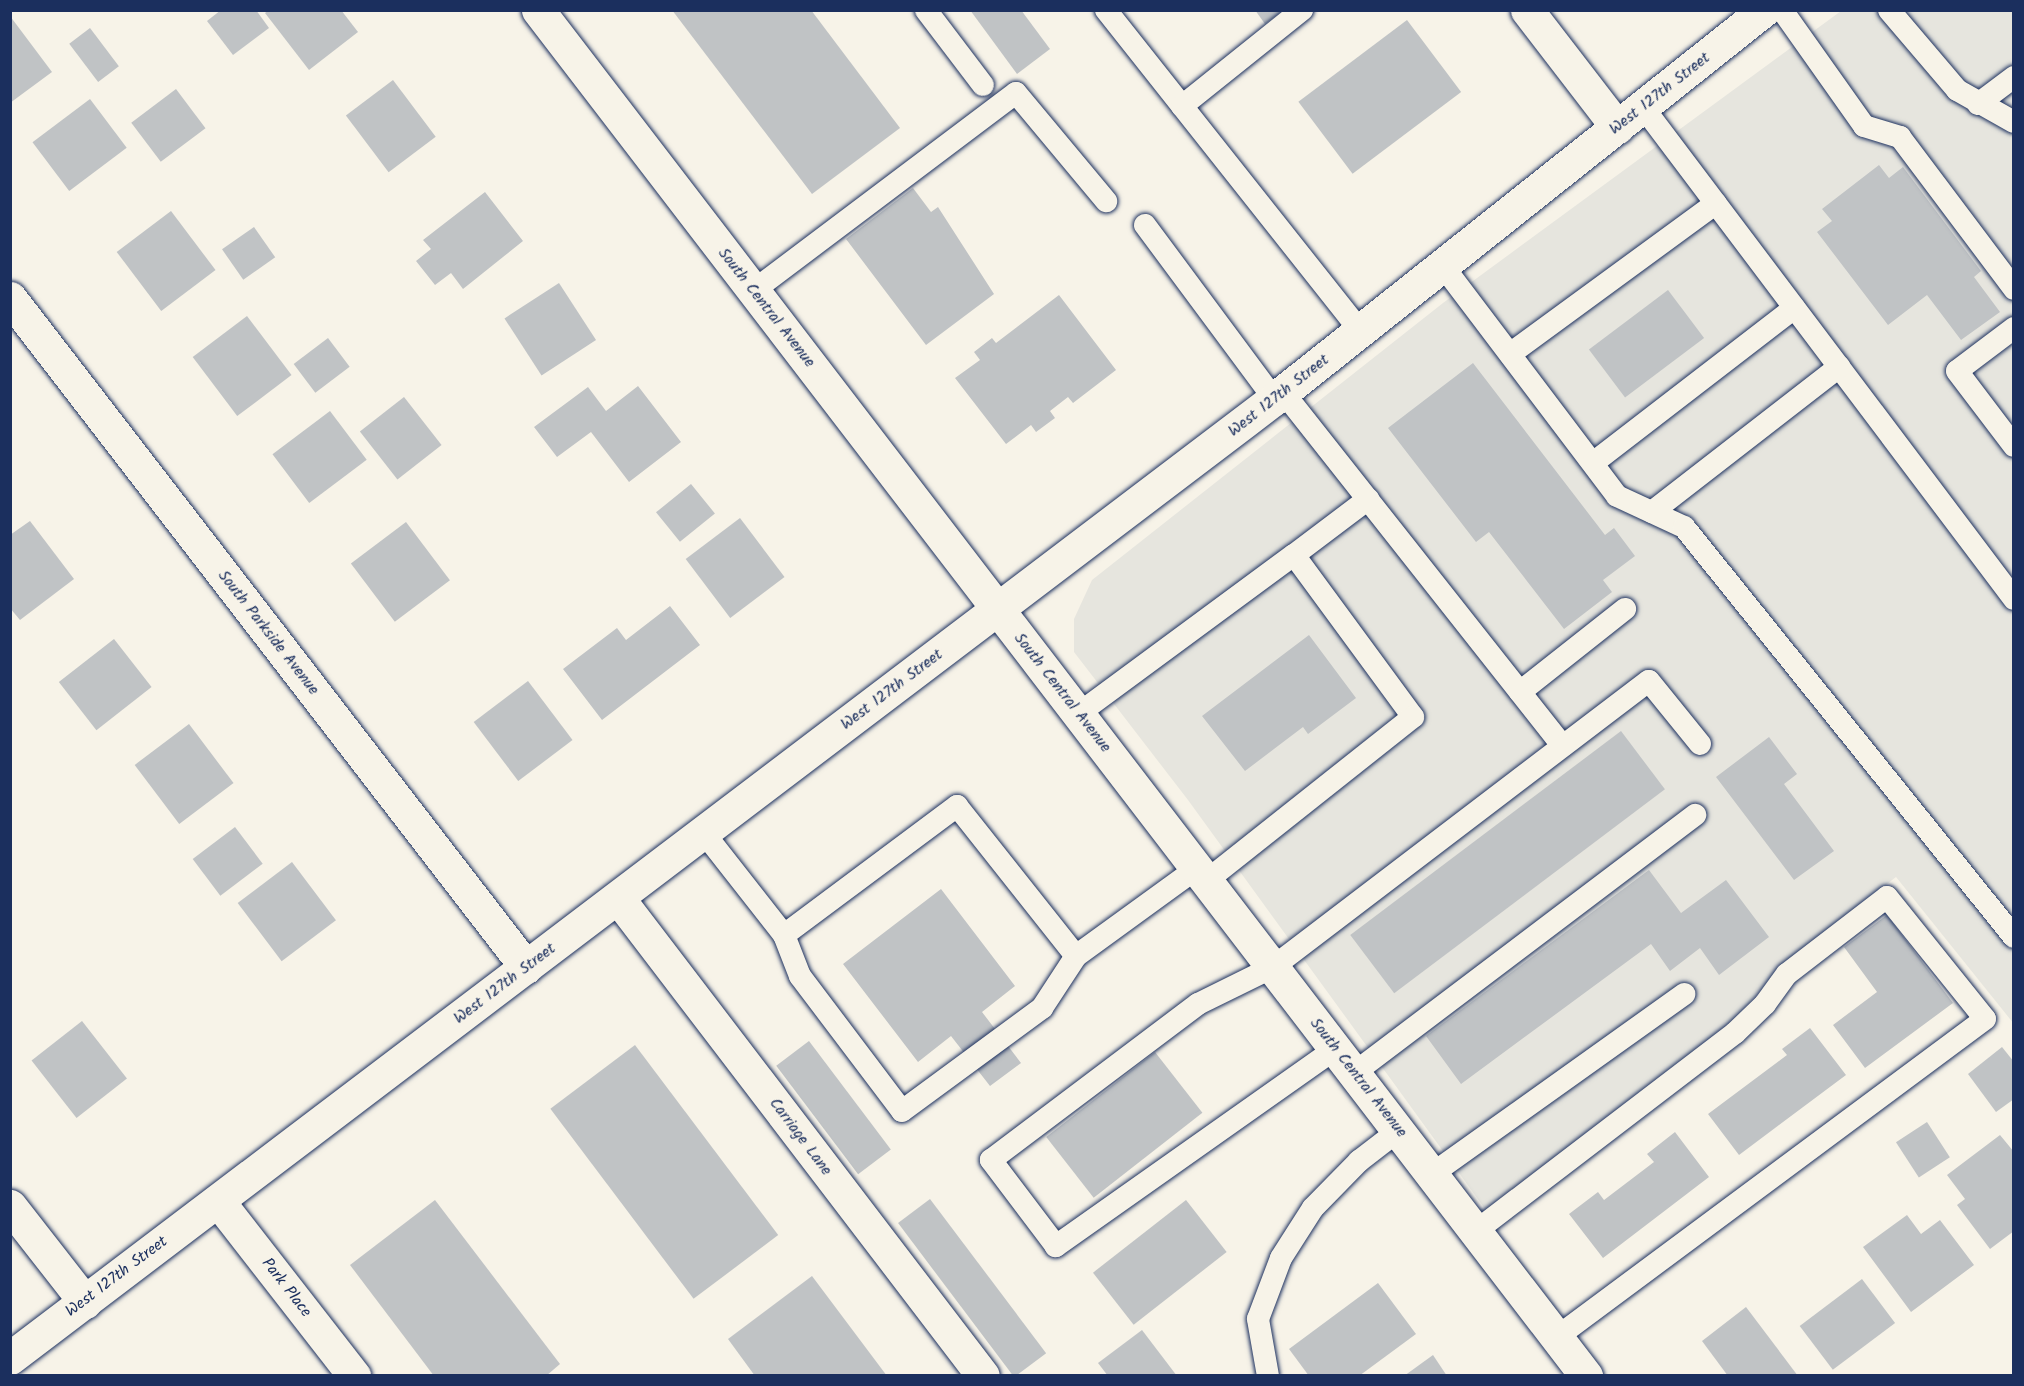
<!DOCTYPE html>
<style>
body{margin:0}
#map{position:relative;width:2024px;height:1386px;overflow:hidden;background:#f7f3e8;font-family:Kalam,sans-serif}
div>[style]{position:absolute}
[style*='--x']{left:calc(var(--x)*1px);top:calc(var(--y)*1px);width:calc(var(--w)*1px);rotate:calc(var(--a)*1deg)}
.built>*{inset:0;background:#e6e5de}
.building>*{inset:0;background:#c0c3c5;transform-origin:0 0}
.roads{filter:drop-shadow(0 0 2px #1b2f5e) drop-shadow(0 0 2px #1b2f5e)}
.service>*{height:22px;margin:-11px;padding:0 11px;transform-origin:11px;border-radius:11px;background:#f7f3e8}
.minor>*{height:33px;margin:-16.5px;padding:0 16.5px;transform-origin:16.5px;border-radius:16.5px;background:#f7f3e8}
.tertiary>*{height:33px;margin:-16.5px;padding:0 16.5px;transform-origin:16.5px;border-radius:16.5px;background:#f7f3e8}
.secondary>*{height:33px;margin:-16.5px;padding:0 16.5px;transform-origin:16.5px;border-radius:16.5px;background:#f7f3e8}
span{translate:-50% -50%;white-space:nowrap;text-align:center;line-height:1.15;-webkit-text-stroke:4.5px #f7f3e8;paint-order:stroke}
.street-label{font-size:16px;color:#1b2f5e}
.frame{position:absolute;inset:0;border:12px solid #1b2f5e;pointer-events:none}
</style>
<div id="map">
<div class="built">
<div style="clip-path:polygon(1841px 11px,2013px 11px,2014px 1024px,1896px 877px,1793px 956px,1730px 1023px,1488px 1213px,1188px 800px,1074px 652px,1074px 619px,1092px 580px,1443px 303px)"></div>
</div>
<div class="building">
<div style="clip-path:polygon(221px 10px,256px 10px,269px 28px,233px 55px,207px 21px)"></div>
<div style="clip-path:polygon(269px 10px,341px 10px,358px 32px,309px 70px,265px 13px)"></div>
<div style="clip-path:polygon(672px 10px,811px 10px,900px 128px,812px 194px)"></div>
<div style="clip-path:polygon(970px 10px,1021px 10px,1050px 49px,1017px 74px)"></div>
<div style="clip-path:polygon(1255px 10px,1284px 10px,1265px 24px)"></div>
<div style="clip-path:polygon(10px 16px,52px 72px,10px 103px)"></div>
<div style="left:1407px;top:20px;width:90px;height:136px;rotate:53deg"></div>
<div style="left:90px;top:28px;width:48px;height:26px;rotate:53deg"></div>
<div style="left:393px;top:80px;width:71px;height:59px;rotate:53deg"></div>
<div style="left:176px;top:89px;width:49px;height:56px;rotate:53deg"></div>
<div style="left:90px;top:99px;width:61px;height:72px;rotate:53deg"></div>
<div style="clip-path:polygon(1879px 165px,1889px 178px,1903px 167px,1981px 271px,1974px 277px,2000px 312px,1961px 340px,1927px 295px,1888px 325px,1817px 232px,1832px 221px,1822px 209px)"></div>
<div style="clip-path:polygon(913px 188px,931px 212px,938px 207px,994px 294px,926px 345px,846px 239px)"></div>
<div style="clip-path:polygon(485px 192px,523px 241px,463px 289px,451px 273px,435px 285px,416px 261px,431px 249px,423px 240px)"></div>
<div style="left:171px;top:211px;width:74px;height:68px;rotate:53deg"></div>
<div style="left:254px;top:227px;width:37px;height:39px;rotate:55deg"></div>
<div style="left:559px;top:283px;width:68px;height:65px;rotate:57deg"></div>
<div style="left:1668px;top:290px;width:60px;height:99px;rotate:53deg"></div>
<div style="clip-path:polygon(1059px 295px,1116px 370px,1073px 403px,1068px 397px,1050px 411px,1055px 418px,1036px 432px,1031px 425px,1006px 444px,955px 378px,980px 360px,974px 352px,992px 338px,996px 343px)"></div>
<div style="left:247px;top:316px;width:74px;height:68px;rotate:53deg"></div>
<div style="left:328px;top:338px;width:36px;height:43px;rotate:53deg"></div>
<div style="clip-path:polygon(1473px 363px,1605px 535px,1614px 528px,1635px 556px,1603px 580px,1612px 592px,1564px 629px,1489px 532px,1476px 542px,1388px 428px)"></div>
<div style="clip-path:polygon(638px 386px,681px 442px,629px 482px,591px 432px,557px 457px,534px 427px,588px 387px,606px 411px)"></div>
<div style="left:404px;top:397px;width:61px;height:56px;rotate:52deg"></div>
<div style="left:330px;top:411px;width:61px;height:72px;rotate:53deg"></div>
<div style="left:691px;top:484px;width:38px;height:45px;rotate:51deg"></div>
<div style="left:740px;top:518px;width:74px;height:68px;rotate:53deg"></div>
<div style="clip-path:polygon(30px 521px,74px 579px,20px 620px,10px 608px,10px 535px)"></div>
<div style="left:406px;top:522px;width:73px;height:69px;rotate:53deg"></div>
<div style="clip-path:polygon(670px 606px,700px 645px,602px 720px,563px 669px,617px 628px,626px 640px)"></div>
<div style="clip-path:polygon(1309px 635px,1356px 698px,1308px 734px,1303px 727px,1245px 771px,1202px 716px)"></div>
<div style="left:114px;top:639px;width:61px;height:70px;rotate:52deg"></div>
<div style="left:528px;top:681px;width:74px;height:68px;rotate:53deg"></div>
<div style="left:189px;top:724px;width:74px;height:68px;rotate:53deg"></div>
<div style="left:1621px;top:731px;width:73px;height:339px;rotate:53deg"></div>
<div style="clip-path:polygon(1769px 737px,1797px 774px,1784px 784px,1834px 851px,1794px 880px,1716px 777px)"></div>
<div style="left:235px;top:827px;width:46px;height:53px;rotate:53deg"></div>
<div style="left:292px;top:862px;width:73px;height:68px;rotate:53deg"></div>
<div style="clip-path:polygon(1649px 870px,1681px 913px,1726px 880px,1769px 937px,1719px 975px,1700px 948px,1670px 971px,1651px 944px,1461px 1084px,1426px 1036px)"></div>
<div style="clip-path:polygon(941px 889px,1015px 986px,982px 1012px,1021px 1063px,990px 1086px,951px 1036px,918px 1062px,843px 964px)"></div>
<div style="clip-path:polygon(1887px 915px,1953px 1003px,1865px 1068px,1833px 1025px,1877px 992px,1844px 947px)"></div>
<div style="left:82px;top:1021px;width:73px;height:64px;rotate:52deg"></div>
<div style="clip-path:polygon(1810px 1028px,1846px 1075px,1739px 1155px,1708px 1114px,1787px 1055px,1782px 1049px)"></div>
<div style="left:809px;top:1041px;width:136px;height:41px;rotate:53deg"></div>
<div style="left:635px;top:1045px;width:238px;height:106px;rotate:53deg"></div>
<div style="clip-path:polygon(2002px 1047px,2014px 1062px,2014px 1099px,1996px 1112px,1968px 1074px)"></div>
<div style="left:1155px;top:1052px;width:77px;height:138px;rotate:52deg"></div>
<div style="left:1927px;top:1122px;width:42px;height:37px;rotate:57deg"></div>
<div style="clip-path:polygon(1675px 1132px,1709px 1177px,1603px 1258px,1569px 1214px,1598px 1192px,1604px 1200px,1654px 1162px,1647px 1154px)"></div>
<div style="clip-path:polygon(2000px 1135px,2014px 1152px,2014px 1231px,1990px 1249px,1957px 1205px,1965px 1199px,1947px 1175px)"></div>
<div style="left:930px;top:1199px;width:193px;height:40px;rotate:53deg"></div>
<div style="clip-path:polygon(435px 1200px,560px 1364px,546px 1376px,434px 1376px,350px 1265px)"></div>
<div style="left:1186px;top:1200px;width:66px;height:118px;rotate:52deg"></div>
<div style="clip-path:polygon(1907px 1215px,1921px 1234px,1940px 1220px,1974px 1265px,1911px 1312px,1863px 1247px)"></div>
<div style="clip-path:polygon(812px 1276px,887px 1376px,755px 1376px,728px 1339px)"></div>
<div style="left:1862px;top:1279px;width:55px;height:78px;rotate:53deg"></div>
<div style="clip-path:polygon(1378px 1283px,1416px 1334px,1359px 1376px,1309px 1376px,1289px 1349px)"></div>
<div style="clip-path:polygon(1746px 1307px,1798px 1376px,1728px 1376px,1702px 1341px)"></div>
<div style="clip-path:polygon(1142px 1330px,1177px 1376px,1108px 1376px,1098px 1363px)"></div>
<div style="clip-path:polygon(1433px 1355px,1447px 1376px,1404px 1376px)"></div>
</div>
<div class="roads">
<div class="service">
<div style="--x:926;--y:10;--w:94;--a:52.8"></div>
<div style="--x:1106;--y:10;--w:411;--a:51.6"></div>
<div style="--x:1782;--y:10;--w:142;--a:54.7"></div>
<div style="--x:1864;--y:126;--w:38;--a:17"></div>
<div style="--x:1900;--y:137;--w:190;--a:53.1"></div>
<div style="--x:1889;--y:10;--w:105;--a:49.6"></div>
<div style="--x:1957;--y:90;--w:65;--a:29.3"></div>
<div style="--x:1978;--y:104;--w:45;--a:-36.9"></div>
<div style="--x:1182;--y:106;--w:154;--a:-38.7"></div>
<div style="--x:1643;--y:107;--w:616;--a:52.98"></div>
<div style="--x:1145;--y:225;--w:217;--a:53.4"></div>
<div style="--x:1443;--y:266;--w:288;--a:52.9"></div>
<div style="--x:1617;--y:496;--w:74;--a:24.8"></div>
<div style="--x:1684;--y:527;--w:526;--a:51.17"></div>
<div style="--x:753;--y:291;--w:329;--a:-37"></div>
<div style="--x:1016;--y:93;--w:141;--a:50.2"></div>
<div style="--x:2014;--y:328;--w:71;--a:143"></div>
<div style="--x:1957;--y:371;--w:94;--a:52.8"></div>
<div style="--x:1510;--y:354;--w:255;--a:-36.2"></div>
<div style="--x:1283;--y:392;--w:451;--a:51.7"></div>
<div style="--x:1593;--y:463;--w:254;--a:-37.6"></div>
<div style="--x:1652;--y:512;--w:237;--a:-37.8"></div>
<div style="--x:1294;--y:555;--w:93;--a:-37.1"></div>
<div style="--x:1520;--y:692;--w:134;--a:-38.3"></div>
<div style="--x:1078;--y:714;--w:268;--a:-36.4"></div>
<div style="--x:1294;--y:555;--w:201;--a:53.7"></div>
<div style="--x:1413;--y:717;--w:264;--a:141.6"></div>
<div style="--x:704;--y:833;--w:130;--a:51.9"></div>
<div style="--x:784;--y:935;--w:216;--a:-36.7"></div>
<div style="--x:957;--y:806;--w:191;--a:51.6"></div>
<div style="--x:1076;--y:956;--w:150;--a:-36"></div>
<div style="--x:784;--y:935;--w:44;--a:68.7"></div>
<div style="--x:800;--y:976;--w:169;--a:52.9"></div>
<div style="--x:902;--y:1111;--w:174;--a:-36.3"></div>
<div style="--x:1042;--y:1008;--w:62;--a:-56.8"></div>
<div style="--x:1335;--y:1049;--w:342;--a:144.8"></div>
<div style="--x:1056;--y:1246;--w:108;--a:-127.1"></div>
<div style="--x:991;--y:1160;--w:259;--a:-37"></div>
<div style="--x:1198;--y:1004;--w:84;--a:-26.3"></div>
<div style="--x:1273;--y:967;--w:472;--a:-37.3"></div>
<div style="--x:1649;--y:681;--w:81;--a:51"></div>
<div style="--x:1354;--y:1073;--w:428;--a:-37.1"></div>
<div style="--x:1432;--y:1174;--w:310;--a:-35.5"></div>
<div style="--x:1476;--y:1231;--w:326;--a:-37.4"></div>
<div style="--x:1735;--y:1033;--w:42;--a:-44"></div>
<div style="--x:1765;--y:1004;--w:37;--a:-54"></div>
<div style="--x:1787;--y:974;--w:126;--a:-37.6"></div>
<div style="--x:1887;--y:897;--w:156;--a:51.2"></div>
<div style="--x:1985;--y:1019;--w:533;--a:143.39"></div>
<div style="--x:1268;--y:1376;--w:58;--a:-100"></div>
<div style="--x:1258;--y:1319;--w:65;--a:-69.3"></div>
<div style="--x:1281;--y:1258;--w:59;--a:-57.4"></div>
<div style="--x:1313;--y:1208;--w:66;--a:-45.6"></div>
<div style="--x:1359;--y:1161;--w:49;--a:-37.6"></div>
</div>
<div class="minor">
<div style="--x:1527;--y:10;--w:148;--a:52.4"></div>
<div style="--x:10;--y:298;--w:845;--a:52.36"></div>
<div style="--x:618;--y:898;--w:601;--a:52.63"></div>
<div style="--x:218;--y:1201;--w:222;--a:52.1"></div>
<div style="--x:10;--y:1206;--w:122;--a:52"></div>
</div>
<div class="tertiary">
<div style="--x:538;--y:10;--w:1722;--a:52.5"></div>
</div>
<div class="secondary">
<div style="--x:10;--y:1358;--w:1587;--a:-37.19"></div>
<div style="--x:1274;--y:399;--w:626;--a:-38.45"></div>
</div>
</div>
<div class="street-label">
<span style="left:1660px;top:94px;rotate:-38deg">West 127th Street</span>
<span style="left:766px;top:308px;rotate:52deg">South Central Avenue</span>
<span style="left:1279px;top:396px;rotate:-38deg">West 127th Street</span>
<span style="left:268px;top:633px;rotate:52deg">South Parkside Avenue</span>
<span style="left:892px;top:690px;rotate:-37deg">West 127th Street</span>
<span style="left:1062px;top:693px;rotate:52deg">South Central Avenue</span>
<span style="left:505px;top:984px;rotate:-37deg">West 127th Street</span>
<span style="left:1358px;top:1078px;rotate:52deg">South Central Avenue</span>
<span style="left:800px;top:1137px;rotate:53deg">Carriage Lane</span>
<span style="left:117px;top:1277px;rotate:-37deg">West 127th Street</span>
<span style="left:286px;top:1288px;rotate:52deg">Park Place</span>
</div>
<div class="frame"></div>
</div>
